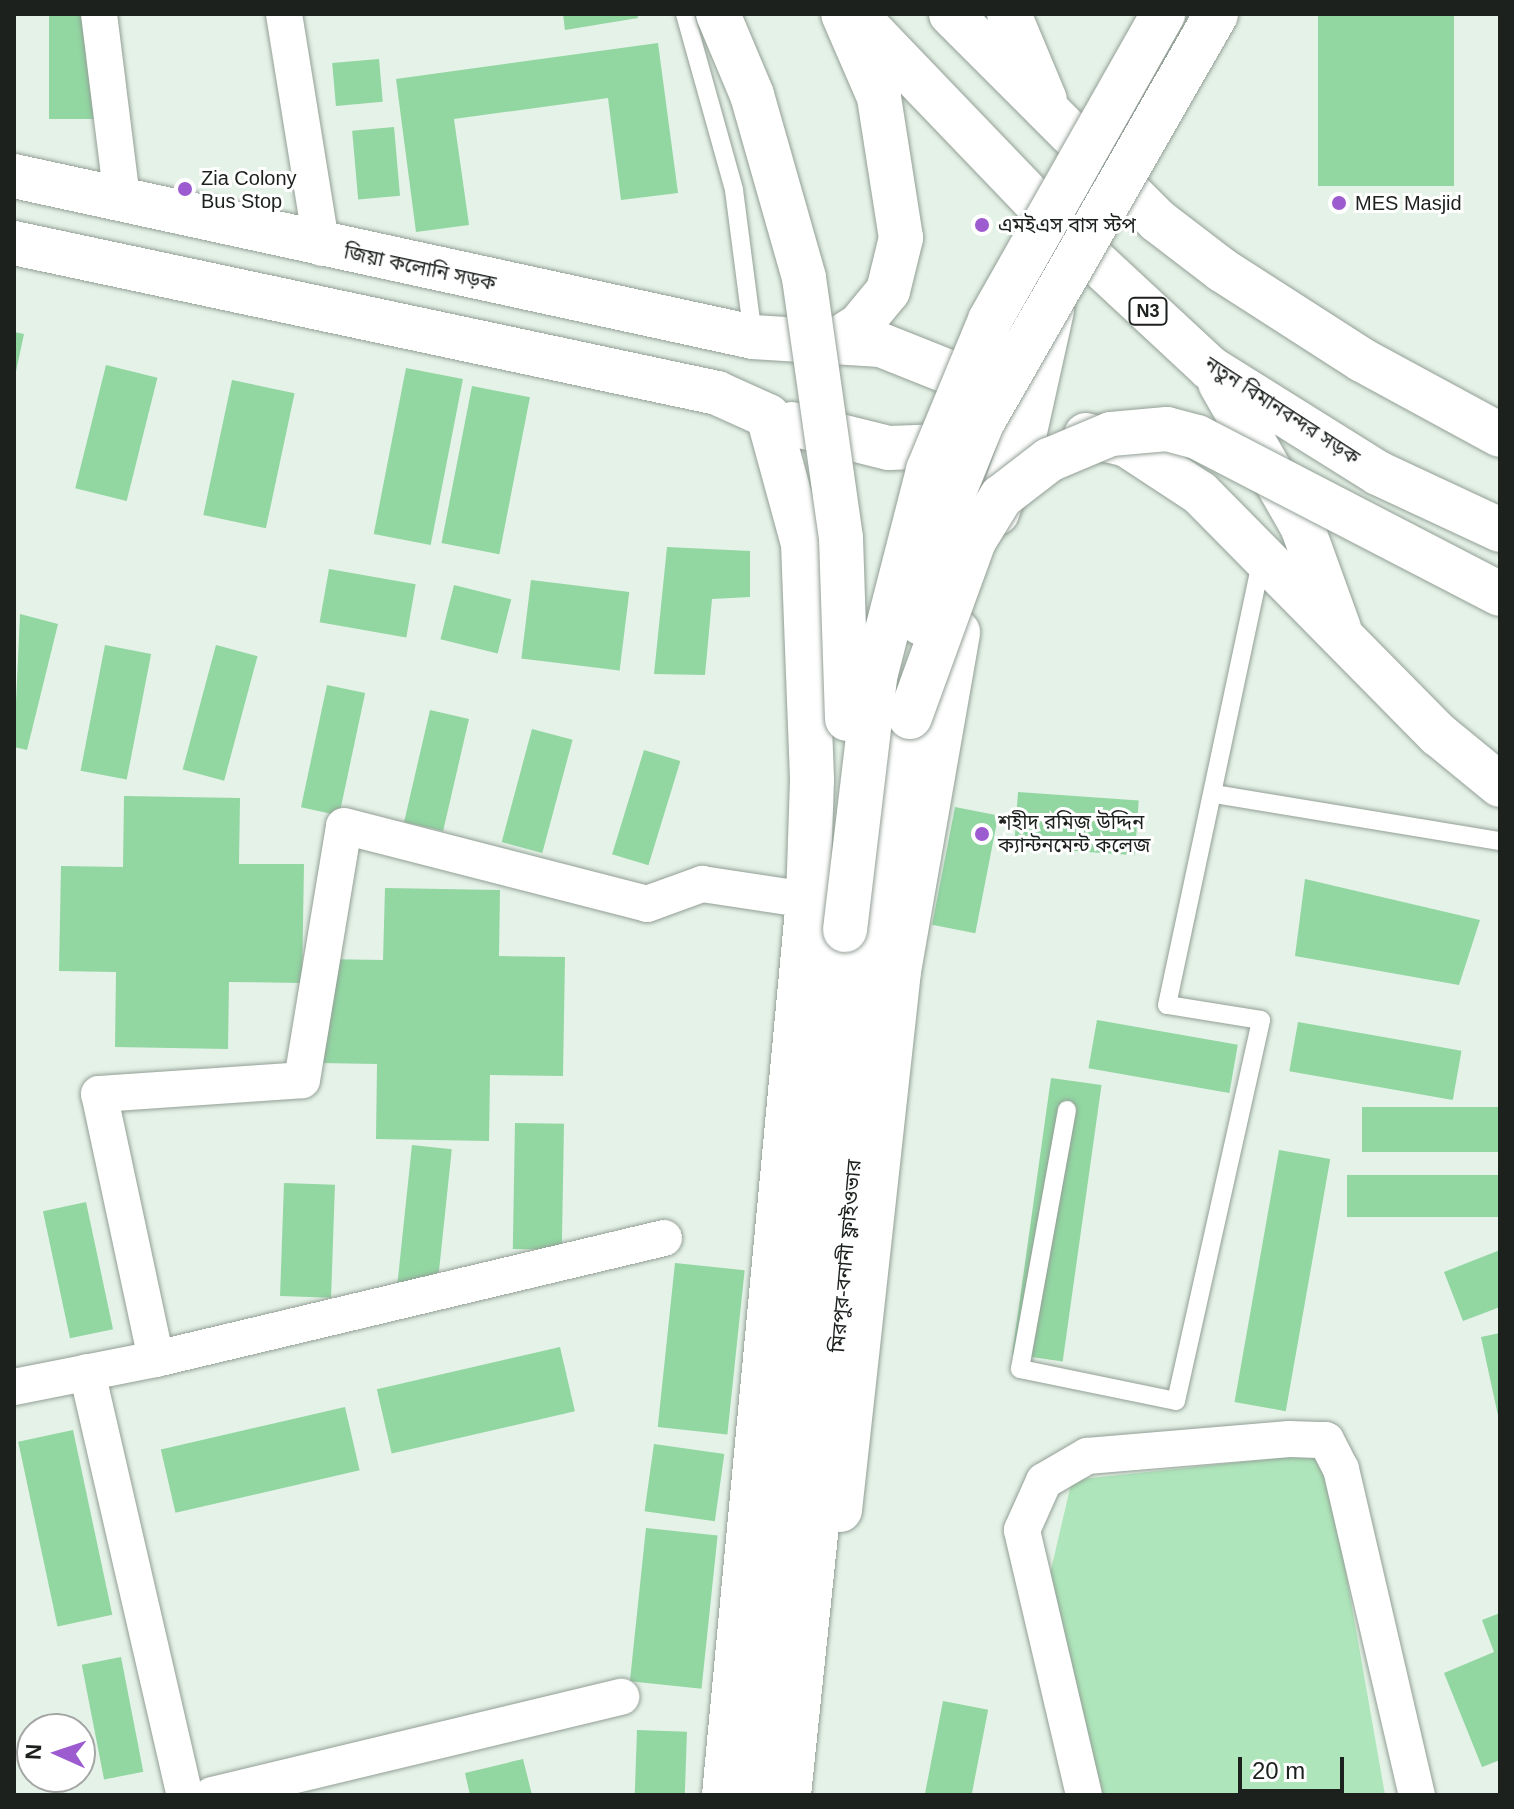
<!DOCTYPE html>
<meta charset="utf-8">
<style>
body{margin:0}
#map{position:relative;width:1514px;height:1809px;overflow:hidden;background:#e5f2e7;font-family:Helvetica,"Noto Sans Bengali",sans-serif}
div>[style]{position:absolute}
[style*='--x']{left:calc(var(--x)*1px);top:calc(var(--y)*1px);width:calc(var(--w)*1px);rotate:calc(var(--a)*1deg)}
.green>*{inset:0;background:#aee5ba}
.building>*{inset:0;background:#92d6a2;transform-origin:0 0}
.roads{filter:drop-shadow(0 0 2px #939f96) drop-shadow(0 0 2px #939f96)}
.service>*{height:18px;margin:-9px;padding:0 9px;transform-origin:9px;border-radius:9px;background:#fff}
.minor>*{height:36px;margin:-18px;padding:0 18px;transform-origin:18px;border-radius:18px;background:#fff}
.secondary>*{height:44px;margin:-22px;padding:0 22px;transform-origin:22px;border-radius:22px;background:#fff}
.primary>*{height:44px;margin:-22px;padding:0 22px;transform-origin:22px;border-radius:22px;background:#fff}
.trunk>*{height:44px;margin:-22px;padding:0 22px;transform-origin:22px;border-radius:22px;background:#fff}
.bridges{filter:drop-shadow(0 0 2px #939f96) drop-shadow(0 0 2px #939f96)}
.trunk-bridge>*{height:44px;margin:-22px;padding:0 22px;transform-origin:22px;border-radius:22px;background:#fff}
.dots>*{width:22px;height:22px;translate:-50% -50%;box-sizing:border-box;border:4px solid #fff;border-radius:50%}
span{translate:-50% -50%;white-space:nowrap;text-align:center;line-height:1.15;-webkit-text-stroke:6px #fff;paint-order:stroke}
.shield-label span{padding:2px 6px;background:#fff;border:2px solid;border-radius:6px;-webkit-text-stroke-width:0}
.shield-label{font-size:18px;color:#1c211d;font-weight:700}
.poi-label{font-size:20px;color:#1c211d}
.left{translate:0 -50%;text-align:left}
.street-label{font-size:20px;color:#1c211d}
.frame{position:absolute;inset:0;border:16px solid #1c211d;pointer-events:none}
.north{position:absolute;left:16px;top:1713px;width:80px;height:80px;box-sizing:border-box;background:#fff;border:2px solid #a4a6a5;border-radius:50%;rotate:273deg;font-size:22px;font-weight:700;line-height:32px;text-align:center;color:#1c211d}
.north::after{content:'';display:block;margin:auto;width:28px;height:36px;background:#9d5bd0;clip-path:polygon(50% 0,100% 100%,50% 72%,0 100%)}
.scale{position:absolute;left:1238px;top:1757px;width:106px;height:36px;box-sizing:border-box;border:4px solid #1c211d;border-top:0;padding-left:10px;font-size:24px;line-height:28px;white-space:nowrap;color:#1c211d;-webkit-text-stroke:6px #fff;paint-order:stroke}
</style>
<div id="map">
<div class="green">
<div style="clip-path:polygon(1325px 1453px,1385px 1795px,1080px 1795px,1035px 1638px,1072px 1480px)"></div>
</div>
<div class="building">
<div style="left:49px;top:14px;width:48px;height:105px"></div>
<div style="clip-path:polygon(563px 14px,637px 14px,638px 18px,565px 30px)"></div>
<div style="left:1318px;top:14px;width:136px;height:172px"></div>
<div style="clip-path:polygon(658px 43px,678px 193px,621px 200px,608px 98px,454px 119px,469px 225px,416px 232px,396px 79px)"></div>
<div style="left:379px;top:59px;width:43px;height:47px;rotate:85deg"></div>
<div style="left:394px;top:127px;width:69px;height:42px;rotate:85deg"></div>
<div style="clip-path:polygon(14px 332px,24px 334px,15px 376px,14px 376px)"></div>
<div style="left:106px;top:365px;width:53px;height:127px;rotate:14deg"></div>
<div style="left:406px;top:368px;width:58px;height:169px;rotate:11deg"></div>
<div style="left:232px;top:380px;width:64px;height:138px;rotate:12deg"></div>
<div style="left:472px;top:386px;width:59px;height:160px;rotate:11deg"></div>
<div style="clip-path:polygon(667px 547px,750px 551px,750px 597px,712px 599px,705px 675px,654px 674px)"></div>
<div style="left:329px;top:569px;width:88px;height:54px;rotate:10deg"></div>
<div style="left:531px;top:580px;width:99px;height:79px;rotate:7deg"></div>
<div style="left:454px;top:585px;width:59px;height:56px;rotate:14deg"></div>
<div style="clip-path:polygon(20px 614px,58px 624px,27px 750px,14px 747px)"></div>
<div style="left:105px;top:645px;width:47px;height:128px;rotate:11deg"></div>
<div style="left:216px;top:645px;width:43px;height:129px;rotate:15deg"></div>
<div style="left:327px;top:685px;width:39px;height:125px;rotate:12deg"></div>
<div style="left:430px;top:710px;width:40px;height:115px;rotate:13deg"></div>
<div style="left:532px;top:729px;width:42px;height:117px;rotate:15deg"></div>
<div style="left:644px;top:750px;width:38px;height:109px;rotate:17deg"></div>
<div style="left:1018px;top:792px;width:121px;height:55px;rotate:4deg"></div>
<div style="clip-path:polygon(124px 796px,240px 798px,239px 864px,304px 864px,302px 983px,229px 982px,228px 1049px,115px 1047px,116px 972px,59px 971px,61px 866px,123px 867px)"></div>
<div style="left:955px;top:807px;width:44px;height:120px;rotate:11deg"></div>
<div style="clip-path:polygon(1305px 879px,1480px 920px,1459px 985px,1295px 956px)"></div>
<div style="clip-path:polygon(385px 888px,500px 890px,499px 956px,565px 957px,563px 1076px,490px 1075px,489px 1141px,376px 1139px,377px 1064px,320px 1063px,322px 959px,383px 960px)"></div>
<div style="left:1097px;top:1020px;width:143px;height:49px;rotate:10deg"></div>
<div style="left:1298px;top:1022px;width:166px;height:50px;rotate:10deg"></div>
<div style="left:1051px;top:1078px;width:51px;height:279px;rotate:8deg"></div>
<div style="left:1500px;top:1107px;width:45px;height:138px;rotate:90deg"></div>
<div style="left:515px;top:1123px;width:49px;height:126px;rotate:1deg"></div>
<div style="left:412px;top:1145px;width:40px;height:138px;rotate:6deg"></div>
<div style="left:1279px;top:1150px;width:52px;height:256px;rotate:10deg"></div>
<div style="left:1500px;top:1175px;width:42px;height:153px;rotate:90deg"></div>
<div style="left:284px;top:1183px;width:51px;height:113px;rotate:2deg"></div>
<div style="left:86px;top:1202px;width:130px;height:44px;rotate:78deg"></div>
<div style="clip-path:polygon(1500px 1250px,1500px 1307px,1463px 1321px,1444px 1272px)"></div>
<div style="left:675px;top:1263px;width:70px;height:165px;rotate:6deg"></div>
<div style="clip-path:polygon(1500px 1333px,1500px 1420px,1499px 1420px,1481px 1337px)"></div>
<div style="left:560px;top:1347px;width:66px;height:188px;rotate:77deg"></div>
<div style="left:345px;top:1407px;width:65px;height:189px;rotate:77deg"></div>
<div style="left:73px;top:1430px;width:189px;height:56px;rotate:78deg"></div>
<div style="left:654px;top:1444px;width:71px;height:68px;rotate:8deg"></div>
<div style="left:646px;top:1528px;width:72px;height:154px;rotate:6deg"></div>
<div style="clip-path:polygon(1500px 1613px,1500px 1760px,1482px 1767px,1444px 1673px,1494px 1652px,1482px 1620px)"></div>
<div style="left:121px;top:1657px;width:117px;height:40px;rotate:79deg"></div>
<div style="left:943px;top:1701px;width:46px;height:95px;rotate:11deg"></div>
<div style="left:637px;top:1730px;width:50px;height:65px;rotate:2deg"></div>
<div style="clip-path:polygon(523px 1759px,532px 1795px,470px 1795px,465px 1773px)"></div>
</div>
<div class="roads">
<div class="service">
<div style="--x:685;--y:14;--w:183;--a:74.4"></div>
<div style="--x:734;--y:190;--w:148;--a:82.6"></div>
<div style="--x:1215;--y:794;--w:289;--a:9.4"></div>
<div style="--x:1067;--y:1110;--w:263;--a:100.3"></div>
<div style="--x:1020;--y:1369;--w:159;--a:11.6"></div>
<div style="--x:1176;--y:1401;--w:390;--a:-77.4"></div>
<div style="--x:1261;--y:1020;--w:95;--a:-170.9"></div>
<div style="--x:1167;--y:1005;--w:457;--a:-78"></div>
</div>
<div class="minor">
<div style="--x:99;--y:14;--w:185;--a:82.9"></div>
<div style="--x:284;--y:14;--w:237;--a:80.8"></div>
<div style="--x:664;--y:1238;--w:522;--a:166.6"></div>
<div style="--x:156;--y:1359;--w:271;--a:-102.1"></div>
<div style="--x:99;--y:1094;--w:203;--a:-3.9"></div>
<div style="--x:302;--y:1080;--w:257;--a:-80.6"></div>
<div style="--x:344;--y:826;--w:313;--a:14.4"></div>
<div style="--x:647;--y:904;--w:59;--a:-20"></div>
<div style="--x:702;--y:884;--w:107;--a:8.6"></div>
<div style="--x:87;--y:1372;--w:434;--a:77"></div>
<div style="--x:14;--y:1387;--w:145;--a:-11.2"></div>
<div style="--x:212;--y:1795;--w:421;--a:-13.5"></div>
<div style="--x:1084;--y:1795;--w:272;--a:-103.2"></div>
<div style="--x:1022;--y:1530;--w:54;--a:-65.8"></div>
<div style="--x:1044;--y:1481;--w:50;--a:-30.2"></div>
<div style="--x:1087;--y:1456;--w:203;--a:-4.8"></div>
<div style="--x:1289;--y:1439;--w:37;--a:2"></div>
<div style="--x:1326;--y:1440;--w:33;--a:63"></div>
<div style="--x:1341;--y:1469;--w:335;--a:76.9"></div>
</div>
<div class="secondary">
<div style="--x:14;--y:176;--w:756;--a:12.29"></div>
<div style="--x:753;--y:337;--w:128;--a:3.6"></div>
<div style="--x:881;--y:345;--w:73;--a:21.7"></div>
<div style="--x:949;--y:372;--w:55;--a:34"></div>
<div style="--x:14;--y:243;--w:719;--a:12.04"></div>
<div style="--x:717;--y:393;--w:56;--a:24.3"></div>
<div style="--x:768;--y:416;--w:133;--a:74.7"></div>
<div style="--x:803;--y:544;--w:236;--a:87.8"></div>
<div style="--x:812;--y:780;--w:120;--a:91.9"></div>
<div style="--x:808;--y:900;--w:899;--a:95.36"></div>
<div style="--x:830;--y:344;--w:34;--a:-32"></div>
<div style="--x:859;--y:326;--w:45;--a:-50.4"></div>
<div style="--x:888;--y:291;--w:55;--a:-76.2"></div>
<div style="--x:901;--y:238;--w:143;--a:-98.9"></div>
<div style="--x:879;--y:97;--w:90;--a:-113.4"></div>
<div style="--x:792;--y:424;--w:100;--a:13.9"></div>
<div style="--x:889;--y:448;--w:82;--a:-2.1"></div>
<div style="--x:1086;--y:435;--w:42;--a:13.7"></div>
<div style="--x:1127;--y:445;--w:87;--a:33.3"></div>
<div style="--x:1200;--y:493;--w:340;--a:45.4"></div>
<div style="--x:1439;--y:735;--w:79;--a:39.3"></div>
<div style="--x:997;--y:513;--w:86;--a:-70.9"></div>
<div style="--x:1025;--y:432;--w:125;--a:-77.5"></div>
<div style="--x:840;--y:1510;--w:542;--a:-83.75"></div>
<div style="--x:899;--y:971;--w:344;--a:-80.1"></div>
</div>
<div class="primary">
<div style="--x:747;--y:1795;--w:871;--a:-83.54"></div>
<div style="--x:789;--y:1795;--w:961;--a:-84.09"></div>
<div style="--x:888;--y:839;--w:124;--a:-79.8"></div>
</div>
<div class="trunk">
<div style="--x:855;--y:14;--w:308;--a:46.2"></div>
<div style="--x:1068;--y:236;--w:194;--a:42.9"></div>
<div style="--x:1210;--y:368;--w:198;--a:32"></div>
<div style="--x:1378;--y:473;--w:135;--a:25"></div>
<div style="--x:951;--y:14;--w:293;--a:45"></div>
<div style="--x:1158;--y:221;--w:81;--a:37.4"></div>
<div style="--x:1222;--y:270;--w:166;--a:32.7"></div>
<div style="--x:1362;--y:360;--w:157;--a:28.5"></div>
<div style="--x:1009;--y:14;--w:93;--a:67.3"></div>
<div style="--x:1220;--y:383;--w:165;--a:60.2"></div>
<div style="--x:1302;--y:526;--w:109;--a:70.1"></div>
</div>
</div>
<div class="bridges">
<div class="trunk-bridge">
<div style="--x:718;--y:14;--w:88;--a:67.2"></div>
<div style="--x:752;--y:95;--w:190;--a:74.1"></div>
<div style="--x:804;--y:278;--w:263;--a:81.9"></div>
<div style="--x:841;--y:538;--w:181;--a:88.1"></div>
<div style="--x:921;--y:623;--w:130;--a:-76.2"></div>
<div style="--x:952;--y:497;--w:80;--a:-67.9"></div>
<div style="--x:982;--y:423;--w:471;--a:-60.2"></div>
<div style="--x:910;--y:717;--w:187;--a:-70"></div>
<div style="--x:974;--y:541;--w:52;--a:-58.5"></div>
<div style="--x:1001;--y:497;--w:61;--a:-37.6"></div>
<div style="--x:1049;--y:460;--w:67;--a:-22.8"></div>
<div style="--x:1111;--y:434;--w:56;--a:-5.1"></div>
<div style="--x:1167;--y:429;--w:31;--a:15"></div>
<div style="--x:1197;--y:437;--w:341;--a:27.4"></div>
<div style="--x:845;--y:930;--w:255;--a:-83.2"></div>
<div style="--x:875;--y:677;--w:214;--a:-75.6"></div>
<div style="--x:928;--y:470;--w:162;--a:-67.5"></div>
<div style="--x:990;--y:320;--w:352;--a:-60.5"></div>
</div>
</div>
<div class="dots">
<div style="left:185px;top:189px;background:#9d5bd0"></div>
<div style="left:1339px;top:203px;background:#9d5bd0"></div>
<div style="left:982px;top:225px;background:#9d5bd0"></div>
<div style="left:982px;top:834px;background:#9d5bd0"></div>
</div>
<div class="shield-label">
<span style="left:1148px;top:311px">N3</span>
</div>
<div class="poi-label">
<span class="left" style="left:201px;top:190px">Zia Colony<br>Bus Stop</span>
<span class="left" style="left:1355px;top:203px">MES Masjid</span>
<span class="left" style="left:998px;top:225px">এমইএস বাস স্টপ</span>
<span class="left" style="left:998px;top:834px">শহীদ রমিজ উদ্দিন<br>ক্যান্টনমেন্ট কলেজ</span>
</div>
<div class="street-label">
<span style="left:420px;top:268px;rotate:12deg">জিয়া কলোনি সড়ক</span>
<span style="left:1282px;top:411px;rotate:33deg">নতুন বিমানবন্দর সড়ক</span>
<span style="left:846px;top:1256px;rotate:-85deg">মিরপুর-বনানী ফ্লাইওভার</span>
</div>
<div class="frame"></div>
<div class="north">N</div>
<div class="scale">20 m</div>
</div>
